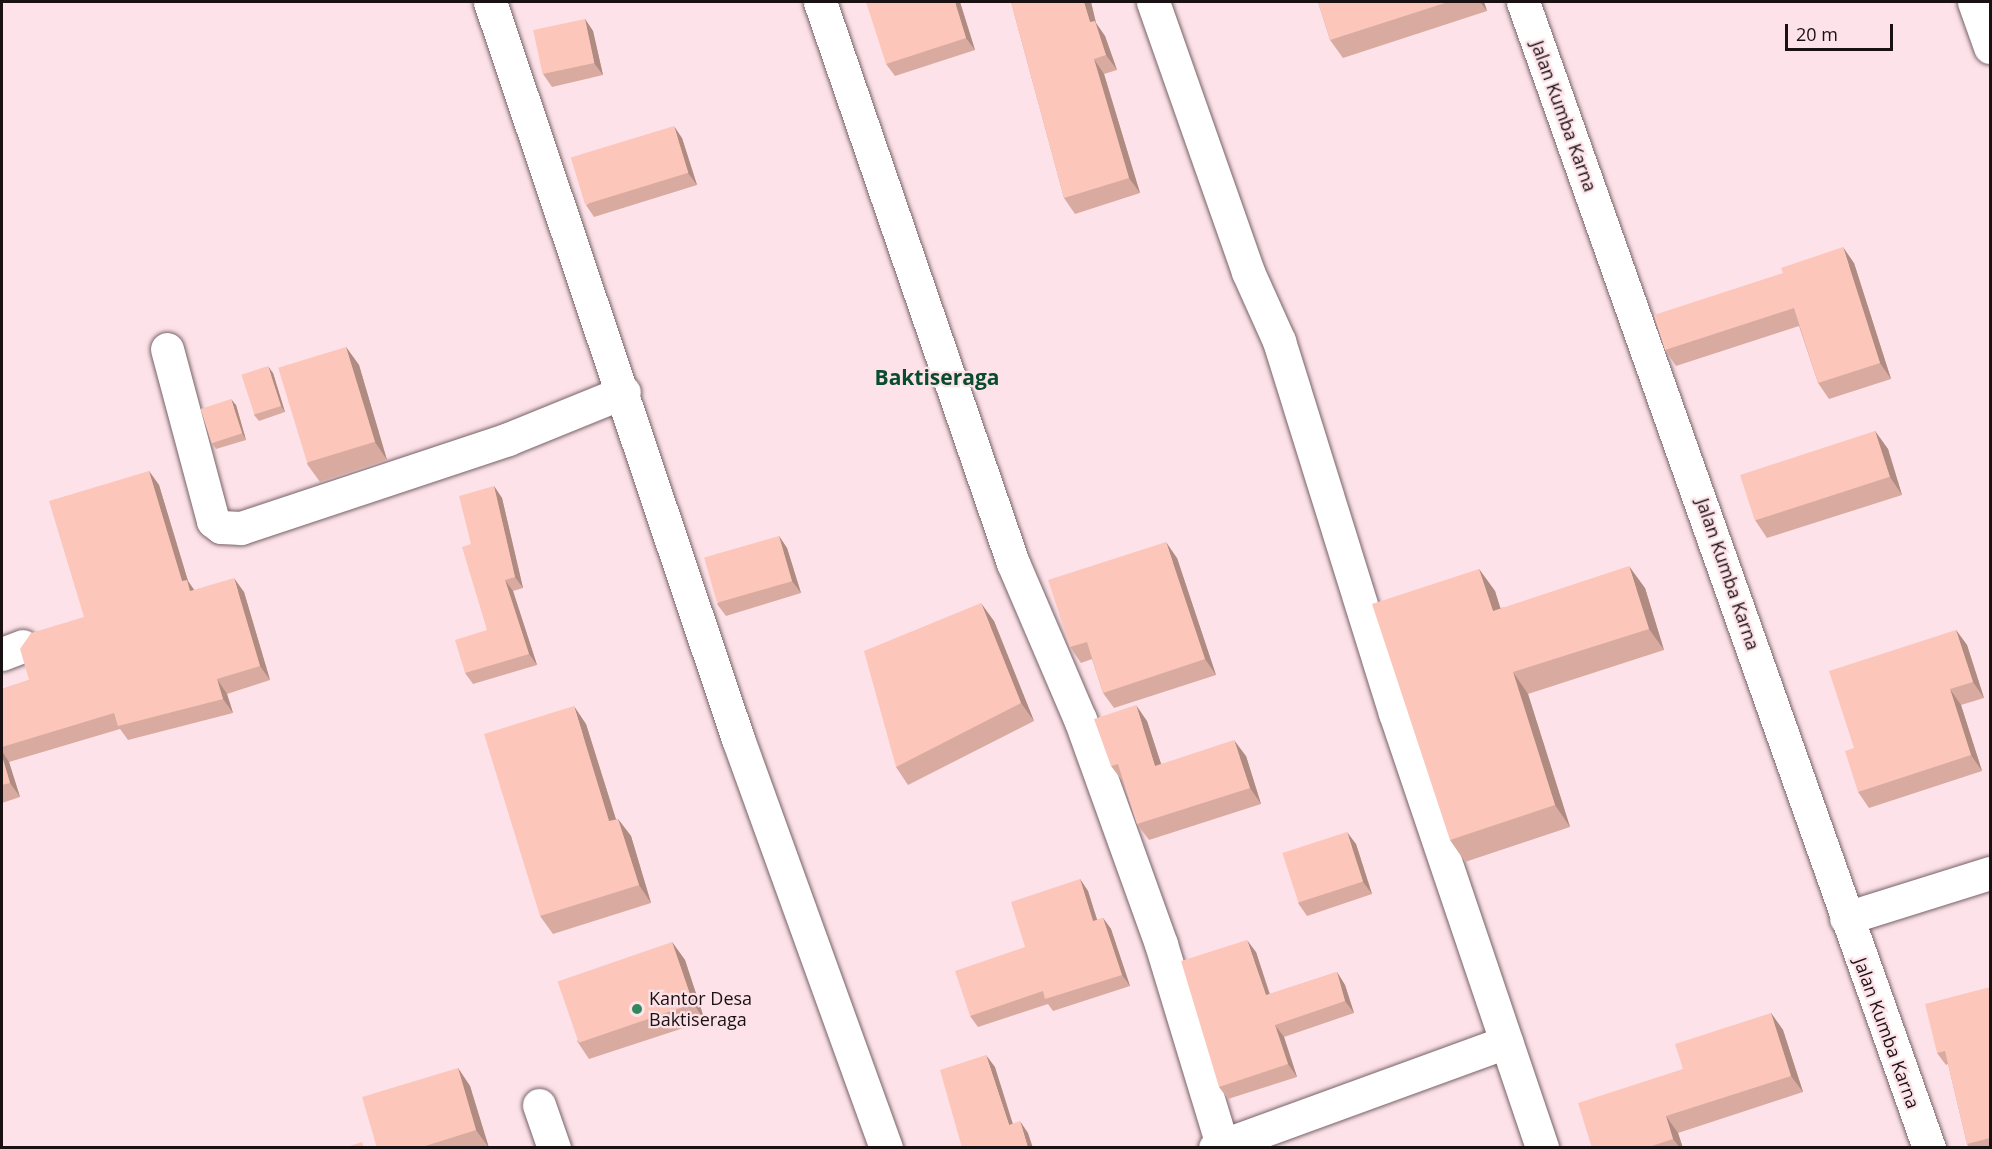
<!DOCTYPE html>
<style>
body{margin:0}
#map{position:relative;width:1992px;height:1149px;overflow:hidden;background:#fde3e9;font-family:"Open Sans",sans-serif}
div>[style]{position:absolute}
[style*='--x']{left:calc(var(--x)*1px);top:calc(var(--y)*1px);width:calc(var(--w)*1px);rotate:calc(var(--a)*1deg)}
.roads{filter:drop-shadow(0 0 2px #776267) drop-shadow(0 0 2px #776267)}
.minor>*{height:33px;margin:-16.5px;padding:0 16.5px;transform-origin:16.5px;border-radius:16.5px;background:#fff}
.wall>*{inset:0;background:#d9aba0}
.shaded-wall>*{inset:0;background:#b08b82}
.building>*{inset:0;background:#fcc7ba;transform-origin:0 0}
.dots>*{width:16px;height:16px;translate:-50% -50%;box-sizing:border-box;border:3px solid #fde3e9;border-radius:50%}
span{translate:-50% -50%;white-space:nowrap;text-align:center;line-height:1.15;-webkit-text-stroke:4.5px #fde3e9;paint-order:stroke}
.street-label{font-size:18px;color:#1a1113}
.poi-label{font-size:18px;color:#1a1113}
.left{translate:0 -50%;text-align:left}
.quarter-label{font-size:21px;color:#094b2e;font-weight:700}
.frame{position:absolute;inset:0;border:3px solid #1a1113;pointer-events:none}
.scale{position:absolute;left:1785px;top:24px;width:108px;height:27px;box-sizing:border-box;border:3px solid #1a1113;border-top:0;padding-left:8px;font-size:18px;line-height:21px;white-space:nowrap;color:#1a1113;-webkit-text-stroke:4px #fde3e9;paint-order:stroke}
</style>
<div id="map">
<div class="roads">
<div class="minor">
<div style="--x:490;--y:2;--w:778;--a:71.4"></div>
<div style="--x:738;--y:739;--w:435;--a:70.1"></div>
<div style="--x:820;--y:2;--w:593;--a:71.02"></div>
<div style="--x:1013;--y:563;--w:170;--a:66.8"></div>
<div style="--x:1080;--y:719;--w:239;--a:70.2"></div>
<div style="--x:1161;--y:944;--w:210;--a:73.1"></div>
<div style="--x:1153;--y:2;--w:286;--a:70.6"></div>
<div style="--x:1248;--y:272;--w:76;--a:65.8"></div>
<div style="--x:1279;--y:341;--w:390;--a:72.7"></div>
<div style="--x:1395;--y:713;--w:459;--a:71.3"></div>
<div style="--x:1523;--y:2;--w:1216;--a:70.49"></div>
<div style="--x:1974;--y:2;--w:48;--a:70.4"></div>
<div style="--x:167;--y:349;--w:178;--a:75"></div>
<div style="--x:213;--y:521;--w:10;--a:37"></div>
<div style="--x:221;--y:527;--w:20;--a:3"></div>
<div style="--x:241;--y:528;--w:281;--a:-18.4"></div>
<div style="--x:508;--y:439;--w:125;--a:-22.1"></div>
<div style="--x:2;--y:654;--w:22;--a:-21"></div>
<div style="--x:1846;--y:918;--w:151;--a:-17.4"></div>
<div style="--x:539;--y:1105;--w:46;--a:70.8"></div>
<div style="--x:1215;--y:1148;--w:310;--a:-20"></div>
</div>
</div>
<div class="wall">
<div style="clip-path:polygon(960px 2px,975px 50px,895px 76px,886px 64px)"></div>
<div style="clip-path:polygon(1011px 2px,1091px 2px,1096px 23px,1105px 36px,1117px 70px,1104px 74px,1140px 193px,1075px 214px,1064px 198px)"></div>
<div style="clip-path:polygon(1318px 2px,1484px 2px,1487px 11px,1343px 58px,1330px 40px)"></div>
<div style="clip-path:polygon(585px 19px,593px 31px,603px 75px,552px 87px,543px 74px)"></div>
<div style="clip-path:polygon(682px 138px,697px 185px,594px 217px,586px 205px)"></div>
<div style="clip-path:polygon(1854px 263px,1891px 379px,1829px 399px,1818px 383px,1799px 326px,1676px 366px,1665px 350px)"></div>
<div style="clip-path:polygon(346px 347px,359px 365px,387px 460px,320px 482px,307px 464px)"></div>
<div style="clip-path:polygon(273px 373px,285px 412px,259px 421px,254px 415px)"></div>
<div style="clip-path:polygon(236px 405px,246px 440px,216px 449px,211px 442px)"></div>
<div style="clip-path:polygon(1875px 431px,1888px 449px,1902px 495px,1767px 538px,1755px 520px)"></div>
<div style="clip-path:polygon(149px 471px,159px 485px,188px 581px,194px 590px,244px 592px,270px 680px,227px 694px,233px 713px,128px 740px,120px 729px,9px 762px,20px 797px,2px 803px,2px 689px,29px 680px,84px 617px)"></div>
<div style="clip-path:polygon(494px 486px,502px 498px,523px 588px,513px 591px,537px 665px,473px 684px,465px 673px,487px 630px,471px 544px)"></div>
<div style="clip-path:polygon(779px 536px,787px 548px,801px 593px,726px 616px,717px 604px)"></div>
<div style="clip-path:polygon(1177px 558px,1216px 675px,1114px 708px,1103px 693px,1092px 659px,1081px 663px,1070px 647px)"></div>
<div style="clip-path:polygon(1479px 569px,1495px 591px,1500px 608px,1645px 588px,1664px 650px,1528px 694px,1570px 827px,1465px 862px,1450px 840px)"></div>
<div style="clip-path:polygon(994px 621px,1034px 721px,908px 785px,896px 767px)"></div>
<div style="clip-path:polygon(1956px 630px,1967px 645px,1984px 698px,1961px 705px,1982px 771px,1869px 808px,1858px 792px)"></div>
<div style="clip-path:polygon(1147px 721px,1161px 764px,1246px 756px,1261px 804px,1149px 840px,1137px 824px,1123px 782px,1111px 766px)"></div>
<div style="clip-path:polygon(586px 724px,616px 819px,618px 819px,631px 836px,651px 903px,553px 934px,540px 916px)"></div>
<div style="clip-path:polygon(1356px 844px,1372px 894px,1307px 916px,1298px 903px)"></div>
<div style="clip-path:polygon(1080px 879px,1088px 891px,1097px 920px,1103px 918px,1111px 929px,1130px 986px,1053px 1011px,1048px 1004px,978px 1027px,970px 1016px)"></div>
<div style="clip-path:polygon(672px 942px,685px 960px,705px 1021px,589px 1059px,577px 1041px)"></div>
<div style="clip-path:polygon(1256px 952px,1270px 994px,1337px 972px,1345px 985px,1354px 1013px,1284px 1037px,1297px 1077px,1228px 1099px,1219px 1087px)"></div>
<div style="clip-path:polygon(1990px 987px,1990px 1148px,1969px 1148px,1967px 1144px,1948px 1064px,1946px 1065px,1937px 1053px)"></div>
<div style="clip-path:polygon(1771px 1013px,1783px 1030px,1803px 1092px,1678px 1133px,1683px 1148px,1592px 1148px,1683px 1069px)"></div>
<div style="clip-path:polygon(458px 1068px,470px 1086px,489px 1148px,377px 1148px)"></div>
</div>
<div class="shaded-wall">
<div style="clip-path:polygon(955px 2px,960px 2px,975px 50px,966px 38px)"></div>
<div style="clip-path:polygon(1084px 2px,1091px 2px,1096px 23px,1105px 36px,1117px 70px,1106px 55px,1090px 22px)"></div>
<div style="clip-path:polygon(1480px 2px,1484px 2px,1487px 11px)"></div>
<div style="clip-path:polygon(585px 19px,593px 31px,603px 75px,594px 63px)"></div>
<div style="clip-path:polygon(1094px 59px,1104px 74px,1140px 193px,1129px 178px)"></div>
<div style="clip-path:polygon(674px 126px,682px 138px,697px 185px,688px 173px)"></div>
<div style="clip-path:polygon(1843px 247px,1854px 263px,1891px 379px,1880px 363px)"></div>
<div style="clip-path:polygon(346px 347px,359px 365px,387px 460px,375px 442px)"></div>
<div style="clip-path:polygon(268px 366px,273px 373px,285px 412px,281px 406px)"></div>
<div style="clip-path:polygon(231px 399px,236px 405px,246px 440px,242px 433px)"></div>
<div style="clip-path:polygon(1875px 431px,1888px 449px,1902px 495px,1890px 477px)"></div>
<div style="clip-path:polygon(149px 471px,159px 485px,188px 581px,197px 594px,200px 606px,182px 581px)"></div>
<div style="clip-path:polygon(494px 486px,502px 498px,523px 588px,515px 577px)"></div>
<div style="clip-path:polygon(779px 536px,787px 548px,801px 593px,792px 581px)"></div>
<div style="clip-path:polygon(1166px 542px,1177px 558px,1216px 675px,1205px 659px)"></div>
<div style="clip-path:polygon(1629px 566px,1645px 588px,1664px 650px,1649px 629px)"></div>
<div style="clip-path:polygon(1479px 569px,1495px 591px,1508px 632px,1493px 611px)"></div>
<div style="clip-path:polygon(234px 578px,244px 592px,270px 680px,260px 666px)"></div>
<div style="clip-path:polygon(505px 580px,513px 591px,537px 665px,529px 654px)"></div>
<div style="clip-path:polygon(981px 603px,994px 621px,1034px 721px,1021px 703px)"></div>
<div style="clip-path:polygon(1956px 630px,1967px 645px,1984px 698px,1973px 682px)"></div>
<div style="clip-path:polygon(1513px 672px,1528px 694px,1570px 827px,1555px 805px)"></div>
<div style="clip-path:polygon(217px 679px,227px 694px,233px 713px,223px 699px)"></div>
<div style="clip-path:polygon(1950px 689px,1961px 705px,1982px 771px,1971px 755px)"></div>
<div style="clip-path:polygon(1136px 705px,1147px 721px,1167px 782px,1155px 766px)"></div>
<div style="clip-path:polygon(574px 706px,586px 724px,622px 839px,609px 821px)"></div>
<div style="clip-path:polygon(1234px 740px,1246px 756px,1261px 804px,1250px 788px)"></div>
<div style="clip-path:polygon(2px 751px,9px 762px,20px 797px,10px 783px,2px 756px)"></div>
<div style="clip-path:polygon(618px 819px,631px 836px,651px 903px,639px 885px)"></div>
<div style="clip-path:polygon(1347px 832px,1356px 844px,1372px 894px,1363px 882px)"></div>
<div style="clip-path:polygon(1080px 879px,1088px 891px,1101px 932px,1093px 921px)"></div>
<div style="clip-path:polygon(1103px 918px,1111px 929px,1130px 986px,1122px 975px)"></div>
<div style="clip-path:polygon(1247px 940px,1256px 952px,1274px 1008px,1266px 995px)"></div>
<div style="clip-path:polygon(672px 942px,685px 960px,705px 1021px,693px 1003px)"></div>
<div style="clip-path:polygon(1337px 972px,1345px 985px,1354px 1013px,1345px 1001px)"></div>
<div style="clip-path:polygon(1771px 1013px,1783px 1030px,1803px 1092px,1791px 1076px)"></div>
<div style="clip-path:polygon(1275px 1025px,1284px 1037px,1297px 1077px,1288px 1064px)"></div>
<div style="clip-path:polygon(986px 1055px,995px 1067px,1017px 1137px,1009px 1125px)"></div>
<div style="clip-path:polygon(458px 1068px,470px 1086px,489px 1148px,476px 1130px)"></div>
<div style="clip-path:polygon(1666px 1116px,1678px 1133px,1683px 1148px,1680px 1148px,1673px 1139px)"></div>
<div style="clip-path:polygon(1020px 1121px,1028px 1133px,1033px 1148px,1028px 1148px)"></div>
</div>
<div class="building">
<div style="clip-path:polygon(866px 2px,955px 2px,966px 38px,886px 64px)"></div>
<div style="clip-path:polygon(1011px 2px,1084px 2px,1090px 22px,1095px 21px,1106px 55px,1094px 59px,1129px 178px,1064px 198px)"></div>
<div style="clip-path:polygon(1318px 2px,1448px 2px,1330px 40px)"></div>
<div style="left:585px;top:19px;width:45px;height:53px;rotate:78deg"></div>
<div style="left:674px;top:126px;width:49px;height:108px;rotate:73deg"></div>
<div style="clip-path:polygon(1843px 247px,1880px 363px,1818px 383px,1794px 308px,1665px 350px,1654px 315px,1783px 273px,1781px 268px)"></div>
<div style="left:346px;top:347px;width:99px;height:71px;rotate:73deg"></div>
<div style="left:268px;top:366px;width:42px;height:28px;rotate:72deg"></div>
<div style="left:231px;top:399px;width:36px;height:32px;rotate:72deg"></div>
<div style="left:1875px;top:431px;width:48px;height:142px;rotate:72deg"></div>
<div style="clip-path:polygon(149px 471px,182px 581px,187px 580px,190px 591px,234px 578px,260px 666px,217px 679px,223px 699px,118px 726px,114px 713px,2px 747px,2px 689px,29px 680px,20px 649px,31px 633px,84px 617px,49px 501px)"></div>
<div style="clip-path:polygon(494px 486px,515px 577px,505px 580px,529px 654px,465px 673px,455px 640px,487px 630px,462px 547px,471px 544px,459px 496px)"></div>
<div style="left:779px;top:536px;width:47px;height:78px;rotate:74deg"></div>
<div style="clip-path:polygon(1166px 542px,1205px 659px,1103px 693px,1087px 642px,1070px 647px,1048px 580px)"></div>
<div style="clip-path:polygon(1629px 566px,1649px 629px,1513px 672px,1555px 805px,1450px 840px,1372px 604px,1479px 569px,1493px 611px)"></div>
<div style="clip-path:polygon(981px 603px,1021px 703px,896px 767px,864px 651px)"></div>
<div style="clip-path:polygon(1956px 630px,1973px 682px,1950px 689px,1971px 755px,1858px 792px,1845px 751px,1854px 748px,1829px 671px)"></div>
<div style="clip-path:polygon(1136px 705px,1155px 766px,1234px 740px,1250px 788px,1137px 824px,1118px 764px,1111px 766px,1094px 719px)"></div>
<div style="clip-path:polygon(574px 706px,609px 821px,618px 819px,639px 885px,540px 916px,484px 734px)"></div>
<div style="clip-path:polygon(2px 756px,10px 783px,2px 785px)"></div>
<div style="left:1347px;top:832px;width:52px;height:68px;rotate:72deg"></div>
<div style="clip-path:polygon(1080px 879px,1093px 921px,1103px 918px,1122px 975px,1045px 999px,1043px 991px,970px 1016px,955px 971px,1025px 947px,1011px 902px)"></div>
<div style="clip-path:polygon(1247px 940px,1266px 995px,1337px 972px,1345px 1001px,1275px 1025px,1288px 1064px,1219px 1087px,1181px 961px)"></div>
<div style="left:672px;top:942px;width:65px;height:121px;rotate:71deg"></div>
<div style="clip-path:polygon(1990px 987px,1990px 1138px,1967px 1144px,1945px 1051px,1937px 1053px,1925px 1004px)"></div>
<div style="clip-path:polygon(1771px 1013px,1791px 1076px,1666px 1116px,1673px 1139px,1646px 1148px,1592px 1148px,1578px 1103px,1683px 1069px,1675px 1044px)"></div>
<div style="clip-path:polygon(986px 1055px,1009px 1125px,1020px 1121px,1028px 1148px,962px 1148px,940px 1070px)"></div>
<div style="clip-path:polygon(458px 1068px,476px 1130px,419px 1148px,377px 1148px,362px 1097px)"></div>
<div style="clip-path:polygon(362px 1142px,364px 1148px,344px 1148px)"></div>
</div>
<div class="dots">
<div style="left:637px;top:1009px;background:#30885c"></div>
</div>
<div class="street-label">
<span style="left:1564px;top:116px;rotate:70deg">Jalan Kumba Karna</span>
<span style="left:1728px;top:574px;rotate:71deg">Jalan Kumba Karna</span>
<span style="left:1887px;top:1033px;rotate:70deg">Jalan Kumba Karna</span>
</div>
<div class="poi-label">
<span class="left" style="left:649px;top:1009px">Kantor Desa<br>Baktiseraga</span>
</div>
<div class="quarter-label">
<span style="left:937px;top:377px">Baktiseraga</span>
</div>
<div class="frame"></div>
<div class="scale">20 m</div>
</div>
